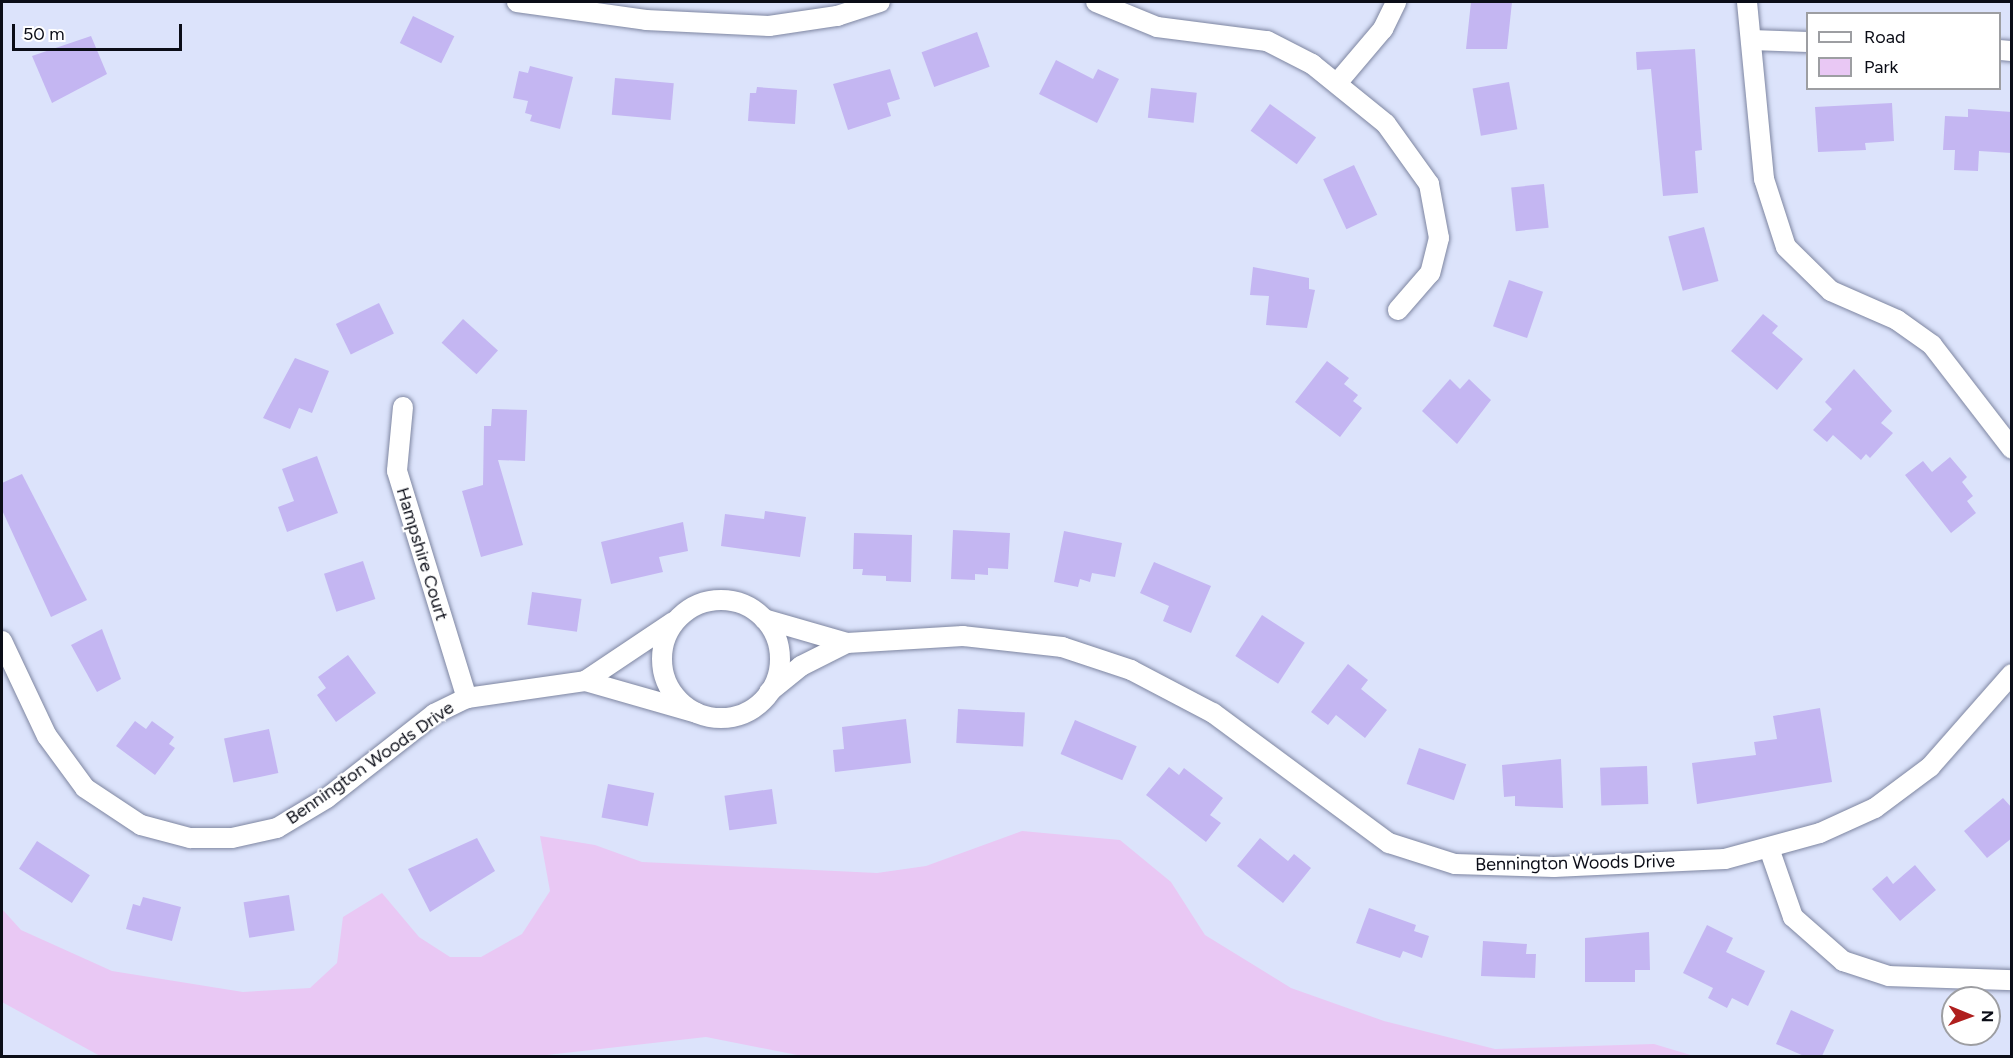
<!DOCTYPE html>
<style>
body{margin:0}
#map{position:relative;width:2013px;height:1058px;overflow:hidden;background:#dce3fb;font-family:Figtree,sans-serif}
div>[style]{position:absolute}
[style*='--x']{left:calc(var(--x)*1px);top:calc(var(--y)*1px);width:calc(var(--w)*1px);rotate:calc(var(--a)*1deg)}
.green>*{inset:0;background:#e9c8f4}
.building>*{inset:0;background:#c4b6f2;transform-origin:0 0}
.roads{filter:drop-shadow(0 0 2px #7e86a1) drop-shadow(0 0 2px #7e86a1)}
.street>*{height:20px;margin:-10px;padding:0 10px;transform-origin:10px;border-radius:10px;background:#fff}
.street>.ring{margin:-10px;padding:0;box-sizing:content-box;background:none;border:20px solid #fff;border-radius:50%}
span{translate:-50% -50%;white-space:nowrap;text-align:center;line-height:1.15;-webkit-text-stroke:4.5px #fff;paint-order:stroke}
.street-label{font-size:18px;color:#0b0d17}
.frame{position:absolute;inset:0;border:3px solid #0b0d17;pointer-events:none}
.legend{position:absolute;left:1806px;top:12px;width:195px;height:78px;box-sizing:border-box;background:#fff;border:2px solid #9d9ea2;margin:0;padding:8px 10px;list-style:none;font-size:18px;color:#0b0d17}
.legend li{display:flex;align-items:center;gap:12px;height:30px}
.legend b{width:30px;border:2px solid #9d9ea2}
.north{position:absolute;left:1941px;top:986px;width:60px;height:60px;box-sizing:border-box;background:#fff;border:2px solid #9d9ea2;border-radius:50%;rotate:91deg;font-size:16px;font-weight:700;line-height:24px;text-align:center;color:#0b0d17}
.north::after{content:'';display:block;margin:auto;width:21px;height:27px;background:#af1f1e;clip-path:polygon(50% 0,100% 100%,50% 72%,0 100%)}
.scale{position:absolute;left:12px;top:24px;width:170px;height:27px;box-sizing:border-box;border:3px solid #0b0d17;border-top:0;padding-left:8px;font-size:18px;line-height:21px;white-space:nowrap;color:#0b0d17;-webkit-text-stroke:4px #fff;paint-order:stroke}
</style>
<div id="map">
<div class="green">
<div style="clip-path:polygon(1022px 831px,1120px 840px,1171px 882px,1205px 935px,1291px 988px,1384px 1021px,1495px 1049px,1654px 1044px,1694px 1056px,802px 1056px,706px 1037px,538px 1056px,100px 1056px,2px 1002px,2px 909px,21px 930px,112px 971px,243px 992px,310px 988px,337px 963px,343px 917px,382px 893px,419px 937px,450px 957px,481px 957px,522px 934px,550px 891px,540px 836px,595px 845px,642px 862px,877px 873px,926px 866px)"></div>
</div>
<div class="building">
<div style="clip-path:polygon(1471px 2px,1512px 2px,1507px 49px,1466px 49px)"></div>
<div style="left:413px;top:16px;width:46px;height:30px;rotate:26deg"></div>
<div style="left:977px;top:32px;width:37px;height:59px;rotate:70deg"></div>
<div style="clip-path:polygon(91px 36px,107px 74px,52px 103px,32px 56px)"></div>
<div style="clip-path:polygon(1695px 49px,1702px 150px,1695px 151px,1698px 193px,1663px 196px,1651px 69px,1637px 70px,1636px 52px)"></div>
<div style="clip-path:polygon(1056px 60px,1093px 79px,1098px 69px,1119px 79px,1097px 123px,1039px 94px)"></div>
<div style="clip-path:polygon(530px 66px,573px 77px,560px 129px,530px 121px,532px 115px,525px 113px,528px 101px,513px 98px,519px 71px,528px 73px)"></div>
<div style="clip-path:polygon(890px 69px,900px 99px,887px 103px,891px 116px,848px 130px,833px 84px)"></div>
<div style="left:615px;top:78px;width:59px;height:37px;rotate:5deg"></div>
<div style="left:1509px;top:82px;width:48px;height:37px;rotate:80deg"></div>
<div style="clip-path:polygon(757px 87px,797px 90px,795px 124px,748px 121px,750px 93px,756px 93px)"></div>
<div style="left:1151px;top:88px;width:46px;height:30px;rotate:6deg"></div>
<div style="clip-path:polygon(1892px 103px,1894px 141px,1865px 143px,1866px 150px,1818px 152px,1815px 107px)"></div>
<div style="left:1270px;top:104px;width:57px;height:33px;rotate:36deg"></div>
<div style="clip-path:polygon(1968px 109px,2012px 112px,2012px 153px,1979px 151px,1978px 171px,1954px 170px,1955px 150px,1943px 150px,1945px 116px,1968px 117px)"></div>
<div style="left:1354px;top:165px;width:55px;height:34px;rotate:65deg"></div>
<div style="left:1544px;top:184px;width:44px;height:33px;rotate:84deg"></div>
<div style="left:1704px;top:227px;width:56px;height:37px;rotate:75deg"></div>
<div style="clip-path:polygon(1253px 267px,1309px 278px,1309px 289px,1315px 290px,1307px 328px,1266px 325px,1269px 296px,1250px 295px)"></div>
<div style="left:1509px;top:280px;width:36px;height:49px;rotate:19deg"></div>
<div style="left:379px;top:303px;width:34px;height:48px;rotate:64deg"></div>
<div style="clip-path:polygon(1763px 314px,1778px 326px,1772px 333px,1803px 359px,1777px 390px,1731px 351px)"></div>
<div style="left:463px;top:319px;width:47px;height:32px;rotate:42deg"></div>
<div style="clip-path:polygon(295px 358px,329px 371px,312px 413px,299px 408px,290px 429px,263px 418px)"></div>
<div style="clip-path:polygon(1327px 361px,1349px 378px,1344px 384px,1358px 395px,1353px 401px,1362px 408px,1340px 437px,1295px 402px)"></div>
<div style="clip-path:polygon(1854px 369px,1892px 411px,1881px 423px,1893px 433px,1870px 458px,1866px 454px,1861px 460px,1833px 435px,1827px 442px,1813px 430px,1832px 409px,1825px 402px)"></div>
<div style="clip-path:polygon(1450px 379px,1460px 389px,1469px 379px,1491px 400px,1457px 444px,1422px 411px)"></div>
<div style="clip-path:polygon(492px 409px,527px 410px,525px 461px,498px 460px,523px 545px,481px 557px,462px 491px,483px 485px,484px 426px,491px 426px)"></div>
<div style="clip-path:polygon(317px 456px,338px 513px,287px 532px,278px 507px,294px 501px,282px 469px)"></div>
<div style="clip-path:polygon(1950px 457px,1967px 477px,1962px 482px,1973px 496px,1967px 501px,1976px 513px,1951px 533px,1905px 475px,1923px 461px,1932px 472px)"></div>
<div style="clip-path:polygon(22px 474px,87px 600px,51px 617px,2px 510px,2px 483px)"></div>
<div style="clip-path:polygon(765px 511px,806px 517px,800px 557px,721px 546px,725px 514px,764px 519px)"></div>
<div style="clip-path:polygon(683px 522px,688px 551px,659px 557px,663px 572px,611px 584px,601px 542px)"></div>
<div style="clip-path:polygon(953px 530px,1010px 533px,1008px 569px,988px 568px,988px 575px,975px 574px,975px 580px,951px 579px)"></div>
<div style="clip-path:polygon(1064px 531px,1122px 543px,1115px 577px,1092px 573px,1090px 582px,1080px 579px,1078px 587px,1054px 582px)"></div>
<div style="clip-path:polygon(854px 533px,912px 535px,911px 582px,886px 581px,886px 576px,862px 575px,863px 569px,853px 569px)"></div>
<div style="left:363px;top:561px;width:40px;height:41px;rotate:72deg"></div>
<div style="clip-path:polygon(1154px 562px,1211px 586px,1191px 633px,1163px 621px,1169px 606px,1140px 593px)"></div>
<div style="left:532px;top:592px;width:50px;height:33px;rotate:8deg"></div>
<div style="left:1262px;top:615px;width:51px;height:49px;rotate:33deg"></div>
<div style="clip-path:polygon(102px 629px,121px 679px,97px 692px,71px 645px)"></div>
<div style="clip-path:polygon(348px 655px,376px 693px,336px 722px,317px 695px,326px 688px,318px 677px)"></div>
<div style="clip-path:polygon(1348px 664px,1368px 680px,1361px 689px,1387px 710px,1365px 738px,1336px 715px,1328px 725px,1311px 712px)"></div>
<div style="clip-path:polygon(1820px 708px,1832px 782px,1697px 804px,1692px 763px,1756px 755px,1754px 742px,1777px 739px,1773px 716px)"></div>
<div style="left:958px;top:709px;width:67px;height:34px;rotate:3deg"></div>
<div style="clip-path:polygon(906px 719px,911px 763px,835px 772px,833px 750px,844px 749px,842px 727px)"></div>
<div style="left:1075px;top:720px;width:67px;height:37px;rotate:23deg"></div>
<div style="clip-path:polygon(135px 721px,146px 729px,152px 721px,174px 737px,169px 744px,175px 748px,155px 775px,116px 746px)"></div>
<div style="left:269px;top:729px;width:45px;height:46px;rotate:78deg"></div>
<div style="left:1419px;top:748px;width:50px;height:38px;rotate:19deg"></div>
<div style="clip-path:polygon(1561px 759px,1563px 808px,1515px 806px,1515px 796px,1504px 797px,1502px 765px)"></div>
<div style="left:1647px;top:766px;width:38px;height:47px;rotate:88deg"></div>
<div style="clip-path:polygon(1169px 767px,1179px 775px,1184px 768px,1223px 798px,1210px 815px,1221px 823px,1206px 842px,1146px 795px)"></div>
<div style="left:608px;top:784px;width:47px;height:34px;rotate:11deg"></div>
<div style="left:772px;top:789px;width:35px;height:48px;rotate:82deg"></div>
<div style="clip-path:polygon(2003px 798px,2012px 808px,2012px 838px,1987px 858px,1964px 831px)"></div>
<div style="clip-path:polygon(477px 838px,495px 871px,430px 912px,408px 869px)"></div>
<div style="clip-path:polygon(1260px 838px,1288px 861px,1294px 854px,1311px 868px,1283px 903px,1237px 866px)"></div>
<div style="left:37px;top:841px;width:63px;height:33px;rotate:33deg"></div>
<div style="clip-path:polygon(1915px 865px,1936px 890px,1900px 921px,1872px 889px,1887px 876px,1893px 884px)"></div>
<div style="left:289px;top:895px;width:36px;height:46px;rotate:81deg"></div>
<div style="clip-path:polygon(143px 897px,181px 907px,172px 941px,126px 929px,133px 904px,140px 906px)"></div>
<div style="clip-path:polygon(1369px 908px,1416px 925px,1414px 931px,1429px 936px,1422px 958px,1403px 951px,1400px 958px,1356px 943px)"></div>
<div style="clip-path:polygon(1707px 925px,1733px 938px,1726px 952px,1765px 971px,1748px 1006px,1732px 998px,1727px 1008px,1708px 998px,1713px 988px,1683px 973px)"></div>
<div style="clip-path:polygon(1649px 932px,1650px 970px,1635px 970px,1635px 982px,1585px 982px,1585px 938px)"></div>
<div style="clip-path:polygon(1483px 941px,1527px 944px,1526px 954px,1536px 954px,1535px 978px,1481px 976px)"></div>
<div style="clip-path:polygon(1791px 1010px,1834px 1030px,1822px 1056px,1804px 1056px,1776px 1044px)"></div>
</div>
<div class="roads">
<div class="street">
<div style="--x:517;--y:2;--w:130;--a:7.9"></div>
<div style="--x:646;--y:20;--w:123;--a:2.8"></div>
<div style="--x:769;--y:26;--w:69;--a:-8.4"></div>
<div style="--x:837;--y:16;--w:45;--a:-18"></div>
<div style="--x:1096;--y:2;--w:66;--a:22.3"></div>
<div style="--x:1157;--y:27;--w:111;--a:7.3"></div>
<div style="--x:1267;--y:41;--w:51;--a:27.1"></div>
<div style="--x:1312;--y:64;--w:95;--a:39"></div>
<div style="--x:1386;--y:124;--w:74;--a:54.4"></div>
<div style="--x:1429;--y:184;--w:55;--a:79.5"></div>
<div style="--x:1439;--y:238;--w:36;--a:104"></div>
<div style="--x:1430;--y:273;--w:49;--a:130.9"></div>
<div style="--x:1747;--y:2;--w:178;--a:84.5"></div>
<div style="--x:1764;--y:179;--w:71;--a:72.1"></div>
<div style="--x:1786;--y:247;--w:63;--a:44.4"></div>
<div style="--x:1831;--y:291;--w:72;--a:23.7"></div>
<div style="--x:1897;--y:320;--w:43;--a:35.5"></div>
<div style="--x:1932;--y:345;--w:131;--a:52.4"></div>
<div style="--x:1751;--y:40;--w:57;--a:2"></div>
<div style="--x:2000;--y:50;--w:12;--a:5"></div>
<div style="--x:1338;--y:82;--w:70;--a:-49.7"></div>
<div style="--x:1383;--y:29;--w:30;--a:-64"></div>
<div style="--x:403;--y:407;--w:64;--a:95.4"></div>
<div style="--x:397;--y:471;--w:238;--a:72.9"></div>
<div class="ring" style="left:662px;top:600px;width:98px;height:98px"></div>
<div style="--x:764;--y:619;--w:86;--a:16.1"></div>
<div style="--x:2;--y:641;--w:105;--a:64.7"></div>
<div style="--x:47;--y:736;--w:64;--a:53.8"></div>
<div style="--x:85;--y:788;--w:67;--a:33.5"></div>
<div style="--x:141;--y:825;--w:51;--a:14.9"></div>
<div style="--x:190;--y:838;--w:42;--a:0"></div>
<div style="--x:232;--y:838;--w:46;--a:-12.5"></div>
<div style="--x:277;--y:828;--w:58;--a:-31"></div>
<div style="--x:327;--y:798;--w:136;--a:-38.1"></div>
<div style="--x:434;--y:714;--w:37;--a:-26"></div>
<div style="--x:467;--y:698;--w:119;--a:-8.2"></div>
<div style="--x:585;--y:681;--w:116;--a:15.9"></div>
<div style="--x:585;--y:681;--w:106;--a:-33.8"></div>
<div style="--x:769;--y:692;--w:41;--a:-39.1"></div>
<div style="--x:801;--y:666;--w:51;--a:-26.6"></div>
<div style="--x:847;--y:643;--w:116;--a:-3.5"></div>
<div style="--x:963;--y:636;--w:100;--a:6.3"></div>
<div style="--x:1062;--y:647;--w:73;--a:18.4"></div>
<div style="--x:1131;--y:670;--w:93;--a:27.7"></div>
<div style="--x:1213;--y:713;--w:219;--a:36.5"></div>
<div style="--x:1389;--y:843;--w:69;--a:17.7"></div>
<div style="--x:1455;--y:864;--w:99;--a:1.7"></div>
<div style="--x:1554;--y:867;--w:171;--a:-2.7"></div>
<div style="--x:1725;--y:859;--w:98;--a:-15.3"></div>
<div style="--x:1820;--y:833;--w:60;--a:-24.4"></div>
<div style="--x:1875;--y:808;--w:69;--a:-36.7"></div>
<div style="--x:1930;--y:767;--w:124;--a:-48.6"></div>
<div style="--x:1770;--y:851;--w:70;--a:70.8"></div>
<div style="--x:1793;--y:917;--w:67;--a:41.3"></div>
<div style="--x:1843;--y:961;--w:48;--a:18.1"></div>
<div style="--x:1889;--y:976;--w:123;--a:1.9"></div>
</div>
</div>
<div class="street-label">
<span style="left:422px;top:554px;rotate:73deg">Hampshire Court</span>
<span style="left:370px;top:763px;rotate:-35deg">Bennington Woods Drive</span>
<span style="left:1575px;top:863px;rotate:-1deg">Bennington Woods Drive</span>
</div>
<div class="frame"></div>
<ul class="legend">
<li><b style="height:8px;background:#fff"></b>Road</li>
<li><b style="height:16px;background:#e9c8f4"></b>Park</li>
</ul>
<div class="north">N</div>
<div class="scale">50 m</div>
</div>
